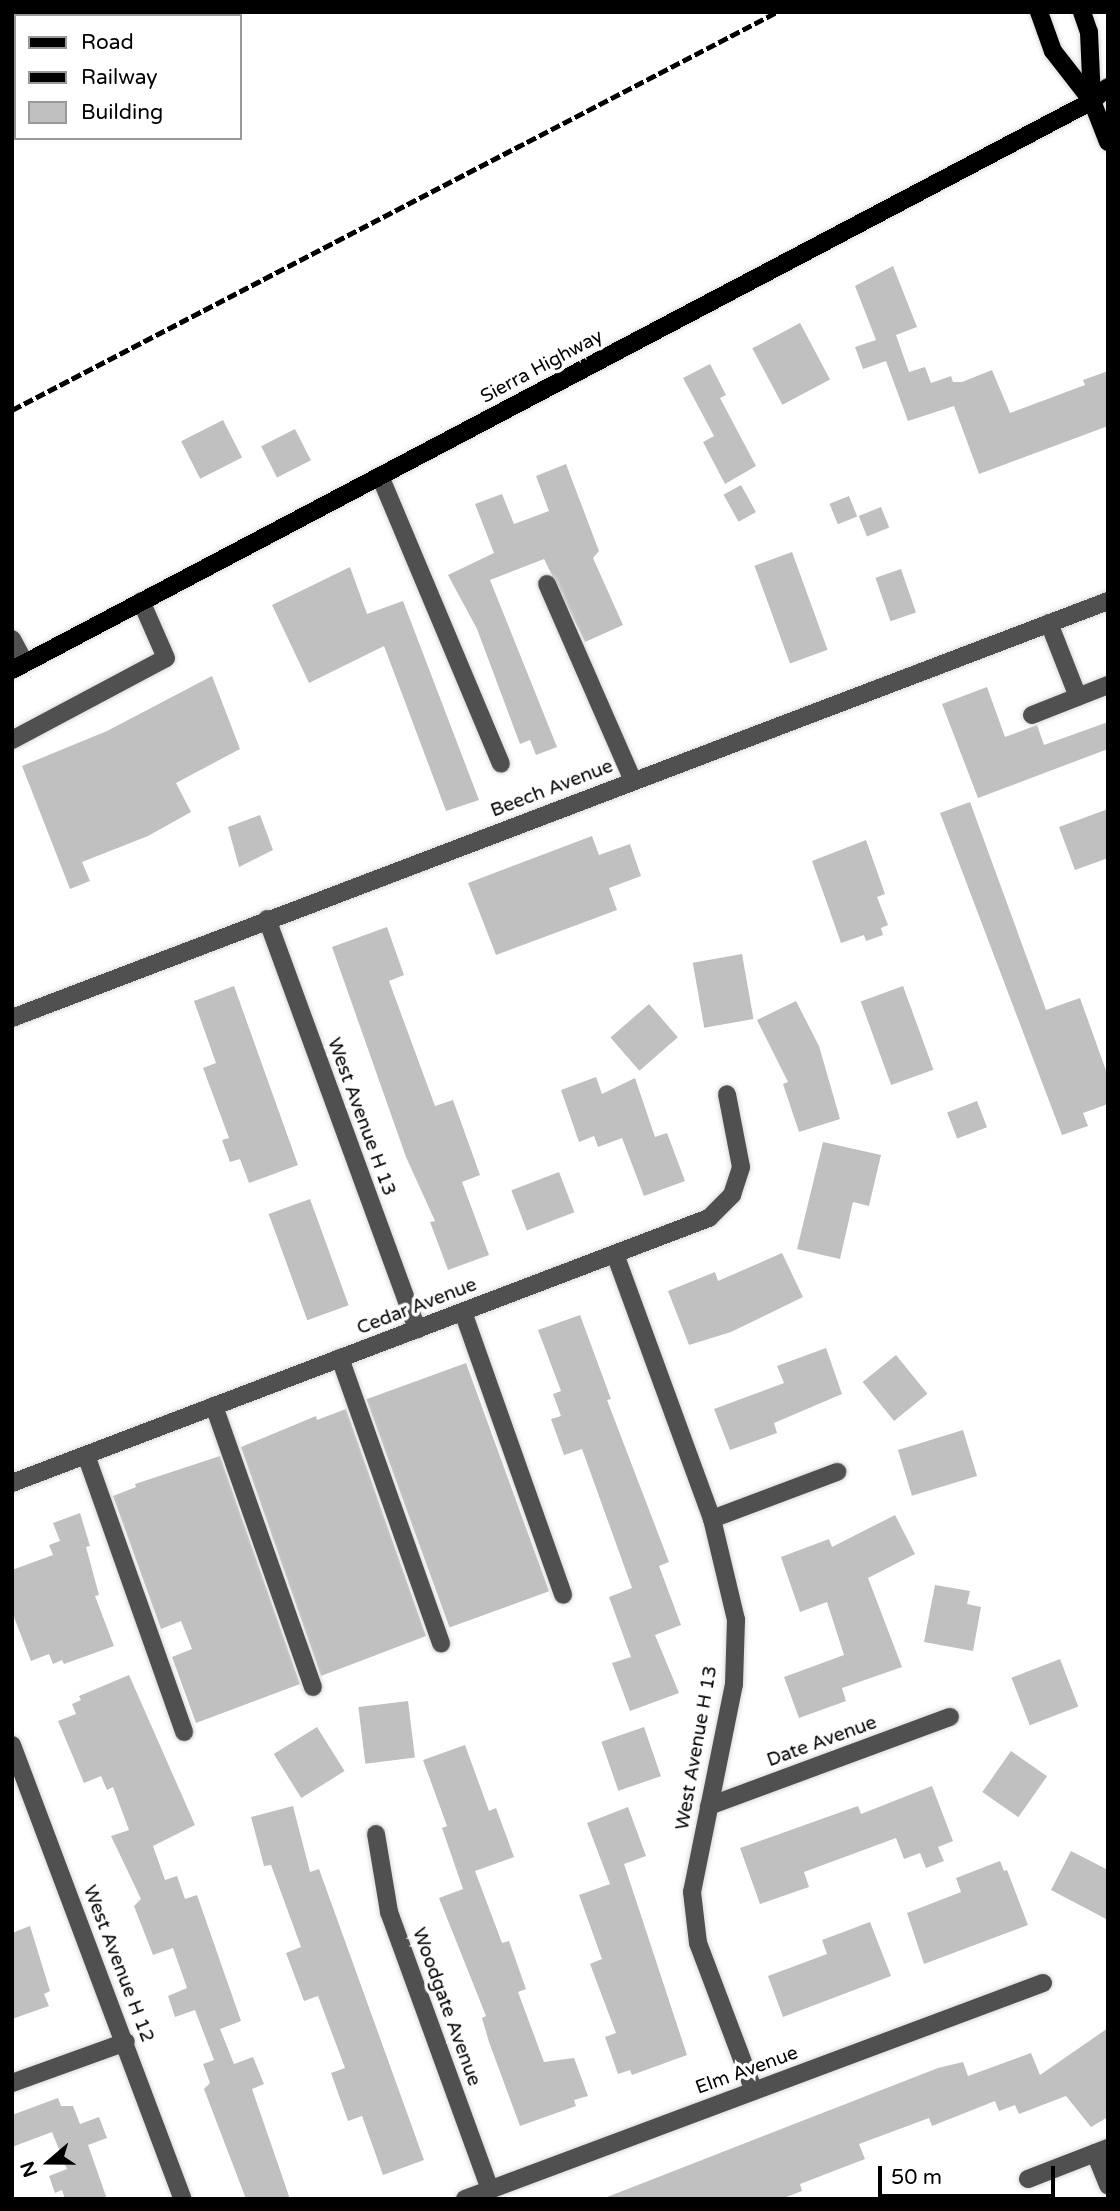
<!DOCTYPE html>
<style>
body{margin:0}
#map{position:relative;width:1120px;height:2211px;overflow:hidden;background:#fff;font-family:"Varela Round",sans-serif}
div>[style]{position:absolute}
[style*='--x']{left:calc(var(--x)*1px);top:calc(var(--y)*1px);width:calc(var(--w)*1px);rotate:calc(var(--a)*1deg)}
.building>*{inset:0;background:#c0c0c0;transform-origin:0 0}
.roads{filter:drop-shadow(0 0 2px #dbdbdb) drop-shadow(0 0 2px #dbdbdb)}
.minor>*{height:18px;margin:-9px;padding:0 9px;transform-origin:9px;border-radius:9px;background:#505050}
.major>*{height:18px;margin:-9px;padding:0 9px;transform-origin:9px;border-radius:9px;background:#000}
.rail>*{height:5px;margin-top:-2.5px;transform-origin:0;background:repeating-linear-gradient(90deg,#000 0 10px,transparent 0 13.5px)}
span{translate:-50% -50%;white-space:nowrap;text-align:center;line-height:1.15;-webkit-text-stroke:7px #fff;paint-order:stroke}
.street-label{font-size:19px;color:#000}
.frame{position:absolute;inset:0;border:14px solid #000;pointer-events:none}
.legend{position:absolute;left:14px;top:14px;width:228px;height:126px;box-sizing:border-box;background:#fff;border:2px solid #999;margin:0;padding:9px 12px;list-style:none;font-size:21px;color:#000}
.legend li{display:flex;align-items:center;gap:14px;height:35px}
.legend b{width:35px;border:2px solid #999}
.north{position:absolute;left:14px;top:2127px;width:70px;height:70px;-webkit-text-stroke:5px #fff;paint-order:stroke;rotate:250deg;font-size:19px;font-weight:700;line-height:28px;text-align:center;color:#000}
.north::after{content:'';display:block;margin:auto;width:24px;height:32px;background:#000;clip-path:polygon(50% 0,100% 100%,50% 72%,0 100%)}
.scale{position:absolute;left:878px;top:2166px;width:177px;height:32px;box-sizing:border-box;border:4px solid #000;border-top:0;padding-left:9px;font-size:21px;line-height:24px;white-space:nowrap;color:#000;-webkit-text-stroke:5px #fff;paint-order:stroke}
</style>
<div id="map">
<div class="building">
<div style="clip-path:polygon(893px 266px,917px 327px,896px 335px,909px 372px,925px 367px,931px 383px,951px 376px,953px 382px,962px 382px,992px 370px,1010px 413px,1085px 385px,1083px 380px,1108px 371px,1108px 426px,979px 474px,954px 406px,908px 421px,886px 361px,863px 369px,855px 347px,876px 340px,855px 286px)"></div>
<div style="left:800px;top:323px;width:64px;height:54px;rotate:62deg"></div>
<div style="clip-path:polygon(710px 364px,726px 395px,720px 398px,756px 466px,725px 484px,703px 442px,714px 436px,683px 378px)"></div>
<div style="left:223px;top:420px;width:42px;height:47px;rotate:63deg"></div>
<div style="left:295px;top:429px;width:35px;height:38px;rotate:63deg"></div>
<div style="clip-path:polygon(566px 464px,599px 551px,593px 558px,623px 625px,585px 642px,544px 559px,490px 580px,557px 747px,536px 755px,530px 740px,520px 744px,477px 629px,448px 575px,494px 553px,475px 504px,502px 494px,514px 524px,549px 511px,536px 476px)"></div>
<div style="left:741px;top:485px;width:31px;height:20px;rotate:61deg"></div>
<div style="left:849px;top:496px;width:22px;height:21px;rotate:68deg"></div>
<div style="left:881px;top:507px;width:22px;height:24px;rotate:68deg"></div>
<div style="left:792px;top:552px;width:104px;height:40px;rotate:70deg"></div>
<div style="clip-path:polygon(350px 567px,367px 614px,403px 601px,479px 800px,446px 811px,384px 646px,309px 683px,272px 605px)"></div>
<div style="left:901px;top:569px;width:46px;height:27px;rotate:71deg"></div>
<div style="clip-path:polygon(212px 676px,240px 749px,176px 783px,191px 812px,148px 836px,82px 862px,90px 881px,70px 889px,22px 766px,107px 731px)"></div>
<div style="clip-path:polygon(987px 687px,1005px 737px,1037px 725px,1044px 745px,1108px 722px,1108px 749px,978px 798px,942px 704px)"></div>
<div style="clip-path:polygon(970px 802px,1046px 1010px,1080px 998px,1108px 1076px,1108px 1104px,1083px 1113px,1088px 1126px,1062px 1135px,940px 813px)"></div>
<div style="clip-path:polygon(1108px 809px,1108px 858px,1075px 870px,1059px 827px)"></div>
<div style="clip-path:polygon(260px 815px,273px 850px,239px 867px,228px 827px)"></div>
<div style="clip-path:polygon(592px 836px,599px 855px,630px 844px,641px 876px,609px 888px,617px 910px,496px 955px,468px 883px)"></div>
<div style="clip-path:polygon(866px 840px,885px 894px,877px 897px,888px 925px,881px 928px,883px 935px,866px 941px,864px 935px,841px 943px,812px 861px)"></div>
<div style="clip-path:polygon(387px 927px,404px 975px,389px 981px,435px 1106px,453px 1100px,480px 1175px,462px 1182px,489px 1255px,448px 1270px,430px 1222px,435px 1221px,406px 1157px,332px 947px)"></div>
<div style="left:742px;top:954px;width:66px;height:50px;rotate:80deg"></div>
<div style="clip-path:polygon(234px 986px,298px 1165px,249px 1183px,240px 1159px,230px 1162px,222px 1140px,229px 1138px,203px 1068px,216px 1063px,194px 1001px)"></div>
<div style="left:903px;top:986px;width:89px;height:45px;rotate:70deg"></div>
<div style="clip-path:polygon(796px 1001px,819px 1046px,840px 1119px,799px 1132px,783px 1084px,788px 1082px,757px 1020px)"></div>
<div style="left:649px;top:1004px;width:44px;height:51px;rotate:49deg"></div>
<div style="clip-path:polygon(596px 1077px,602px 1094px,635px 1078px,655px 1137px,667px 1133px,685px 1181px,644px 1196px,622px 1138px,598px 1147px,594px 1136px,579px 1142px,561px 1090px)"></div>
<div style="left:977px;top:1101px;width:28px;height:32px;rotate:69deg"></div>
<div style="clip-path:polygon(823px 1142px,881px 1155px,869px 1206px,853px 1202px,840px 1259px,797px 1249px)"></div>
<div style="left:559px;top:1172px;width:43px;height:51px;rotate:69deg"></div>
<div style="left:310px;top:1199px;width:113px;height:44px;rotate:70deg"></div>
<div style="clip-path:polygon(782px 1253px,803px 1297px,731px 1332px,689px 1345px,668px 1291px,715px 1272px,718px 1281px)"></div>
<div style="clip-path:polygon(580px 1315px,611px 1399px,607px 1400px,669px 1562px,659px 1566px,681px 1625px,655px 1635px,679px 1693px,630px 1711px,612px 1663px,631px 1657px,609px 1597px,632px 1588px,582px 1449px,564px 1455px,551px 1419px,561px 1416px,553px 1394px,561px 1391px,538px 1330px)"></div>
<div style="clip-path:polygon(826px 1348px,842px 1394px,774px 1423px,777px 1433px,730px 1450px,714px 1409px,784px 1383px,777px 1366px)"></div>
<div style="left:896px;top:1355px;width:50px;height:43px;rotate:51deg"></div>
<div style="left:466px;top:1363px;width:243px;height:106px;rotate:70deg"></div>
<div style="clip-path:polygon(346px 1409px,426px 1636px,321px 1676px,241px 1447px,316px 1416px,317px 1420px)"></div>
<div style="left:963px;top:1430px;width:48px;height:68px;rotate:73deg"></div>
<div style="clip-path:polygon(220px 1456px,300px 1684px,196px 1723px,172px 1657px,192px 1649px,181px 1621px,161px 1629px,113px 1496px,136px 1487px,135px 1484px)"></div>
<div style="clip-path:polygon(80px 1513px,90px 1546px,86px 1547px,99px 1595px,95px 1596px,114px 1646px,64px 1664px,62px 1660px,53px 1664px,49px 1654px,31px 1661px,12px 1612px,12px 1570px,53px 1555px,49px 1545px,60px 1541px,53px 1523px)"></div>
<div style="clip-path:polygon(895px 1515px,915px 1554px,868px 1578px,902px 1667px,842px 1688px,846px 1701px,799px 1718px,784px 1677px,844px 1655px,827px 1602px,800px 1612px,781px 1557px,829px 1539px,832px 1547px)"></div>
<div style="clip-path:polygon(935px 1585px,970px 1591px,967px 1604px,981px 1607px,973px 1651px,924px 1642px)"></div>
<div style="left:1060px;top:1659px;width:51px;height:52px;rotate:69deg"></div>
<div style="clip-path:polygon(129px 1675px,195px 1825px,153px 1846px,165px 1880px,177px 1876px,185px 1899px,197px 1895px,241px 2021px,220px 2029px,234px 2064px,253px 2057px,264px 2084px,252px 2089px,290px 2199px,246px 2199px,204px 2089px,210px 2083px,203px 2064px,214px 2060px,195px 2010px,175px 2017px,168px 1996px,187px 1988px,173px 1948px,153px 1955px,134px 1906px,141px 1899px,111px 1836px,129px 1830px,113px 1787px,107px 1790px,101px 1776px,84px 1783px,58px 1721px,76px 1714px,72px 1704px,81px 1700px,79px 1696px)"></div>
<div style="left:408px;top:1701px;width:57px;height:50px;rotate:83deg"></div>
<div style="left:317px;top:1727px;width:52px;height:51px;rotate:58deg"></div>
<div style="left:644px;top:1727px;width:52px;height:45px;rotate:71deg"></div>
<div style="clip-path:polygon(465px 1745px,489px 1811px,496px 1808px,514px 1857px,475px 1871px,502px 1943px,509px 1941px,526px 1989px,518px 1992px,544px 2062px,574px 2058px,588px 2096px,574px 2100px,576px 2106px,520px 2126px,489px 2042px,482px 2018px,486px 2016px,439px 1898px,463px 1889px,442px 1828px,447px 1826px,423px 1760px)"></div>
<div style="left:1011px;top:1751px;width:44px;height:50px;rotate:35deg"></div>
<div style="clip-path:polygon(932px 1786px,953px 1841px,938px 1847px,944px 1861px,926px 1868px,920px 1853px,904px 1859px,896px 1838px,804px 1872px,809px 1887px,760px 1904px,740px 1848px,858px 1806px,861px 1814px)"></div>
<div style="clip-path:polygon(293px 1806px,310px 1872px,319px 1869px,424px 2160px,383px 2175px,362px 2116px,348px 2121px,331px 2073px,345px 2068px,318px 1996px,304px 2001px,286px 1953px,301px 1947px,271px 1865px,264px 1866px,251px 1817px)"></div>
<div style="clip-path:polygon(628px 1807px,646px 1856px,624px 1864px,687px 2055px,632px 2075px,630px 2070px,618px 2074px,605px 2037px,616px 2033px,590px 1964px,602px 1959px,579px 1895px,610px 1884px,587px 1823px)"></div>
<div style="clip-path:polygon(1071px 1851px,1108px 1870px,1108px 1920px,1051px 1890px)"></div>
<div style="clip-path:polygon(1000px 1861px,1004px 1871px,1007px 1870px,1028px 1925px,924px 1964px,907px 1913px,961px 1892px,956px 1878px)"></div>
<div style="clip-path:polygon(870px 1922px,891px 1976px,783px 2017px,768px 1976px,827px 1954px,822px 1940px)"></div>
<div style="clip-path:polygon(30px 1926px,50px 1991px,44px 1994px,49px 2006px,12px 2019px,12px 1933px)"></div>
<div style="clip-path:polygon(1108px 2028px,1108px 2117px,1091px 2127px,1066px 2096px,1019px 2114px,1015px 2105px,999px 2111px,995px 2101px,932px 2126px,929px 2118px,859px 2144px,865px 2159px,800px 2184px,802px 2191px,781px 2199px,602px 2199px,938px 2068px,963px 2062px,968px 2076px,1031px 2053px,1040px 2075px)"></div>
<div style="clip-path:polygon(58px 2098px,61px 2106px,73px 2106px,80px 2124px,99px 2117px,107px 2138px,88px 2145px,107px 2199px,65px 2199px,62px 2190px,55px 2193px,49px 2176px,67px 2169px,52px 2132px,12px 2147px,12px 2115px)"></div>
</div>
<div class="roads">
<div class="minor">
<div style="--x:380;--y:476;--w:312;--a:67.2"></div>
<div style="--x:547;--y:584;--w:215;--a:66.4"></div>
<div style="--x:1049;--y:623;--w:79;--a:68.6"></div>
<div style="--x:12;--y:639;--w:27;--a:62"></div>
<div style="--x:1032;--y:715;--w:82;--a:-21.5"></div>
<div style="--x:12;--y:740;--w:174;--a:-28"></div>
<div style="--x:166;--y:658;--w:62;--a:-113.7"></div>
<div style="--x:267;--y:919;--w:437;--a:69.9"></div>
<div style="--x:12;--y:1018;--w:1173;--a:-20.83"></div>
<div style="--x:615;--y:1254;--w:282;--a:69.9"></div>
<div style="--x:712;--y:1519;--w:104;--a:76.6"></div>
<div style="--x:736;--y:1620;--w:64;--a:91.8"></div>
<div style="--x:734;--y:1684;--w:212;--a:101.4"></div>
<div style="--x:692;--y:1892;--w:51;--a:83.3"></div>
<div style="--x:698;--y:1943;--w:158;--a:69.3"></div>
<div style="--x:463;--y:1312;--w:300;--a:70.5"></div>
<div style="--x:340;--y:1358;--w:303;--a:70.5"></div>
<div style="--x:214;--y:1406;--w:298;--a:70.6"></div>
<div style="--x:86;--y:1455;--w:294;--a:70.5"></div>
<div style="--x:12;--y:1483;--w:746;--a:-20.82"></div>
<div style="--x:709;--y:1218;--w:33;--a:-45"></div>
<div style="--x:732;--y:1195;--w:29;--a:-72"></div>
<div style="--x:741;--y:1167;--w:74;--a:-100.9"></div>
<div style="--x:712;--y:1519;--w:134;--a:-20.6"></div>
<div style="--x:12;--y:1745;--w:485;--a:69.4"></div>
<div style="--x:709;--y:1806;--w:257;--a:-20.3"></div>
<div style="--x:376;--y:1834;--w:79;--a:80.5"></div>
<div style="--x:389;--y:1912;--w:295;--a:70"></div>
<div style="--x:12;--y:2083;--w:121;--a:-19.8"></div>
<div style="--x:1095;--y:2153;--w:35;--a:68"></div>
<div style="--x:1028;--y:2179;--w:86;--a:-21.2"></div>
<div style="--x:465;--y:2199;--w:617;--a:-20.49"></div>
</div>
<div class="major">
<div style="--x:1039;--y:12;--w:41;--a:70.3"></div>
<div style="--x:1053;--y:51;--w:63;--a:52"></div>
<div style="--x:1092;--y:101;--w:44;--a:68.7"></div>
<div style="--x:1082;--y:12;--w:21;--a:71"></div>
<div style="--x:1089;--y:32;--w:69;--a:87.5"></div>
<div style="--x:12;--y:670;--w:1221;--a:-27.78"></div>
<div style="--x:1092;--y:101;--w:21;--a:-41"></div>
</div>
</div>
<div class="rail">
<div style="--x:12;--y:410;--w:862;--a:-27.49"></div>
</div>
<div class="street-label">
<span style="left:542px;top:367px;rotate:-28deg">Sierra Highway</span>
<span style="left:552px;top:789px;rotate:-21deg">Beech Avenue</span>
<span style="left:361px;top:1117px;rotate:70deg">West Avenue H 13</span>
<span style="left:417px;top:1307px;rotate:-21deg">Cedar Avenue</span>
<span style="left:822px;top:1742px;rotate:-20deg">Date Avenue</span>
<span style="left:697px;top:1748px;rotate:-80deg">West Avenue H 13</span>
<span style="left:118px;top:1964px;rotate:69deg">West Avenue H 12</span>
<span style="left:446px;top:2007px;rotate:70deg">Woodgate Avenue</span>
<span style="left:747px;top:2071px;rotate:-20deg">Elm Avenue</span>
</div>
<div class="frame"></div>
<ul class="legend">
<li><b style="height:9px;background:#000"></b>Road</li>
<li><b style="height:9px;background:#000"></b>Railway</li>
<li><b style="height:19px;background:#c0c0c0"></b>Building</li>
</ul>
<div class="north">N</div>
<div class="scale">50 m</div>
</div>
